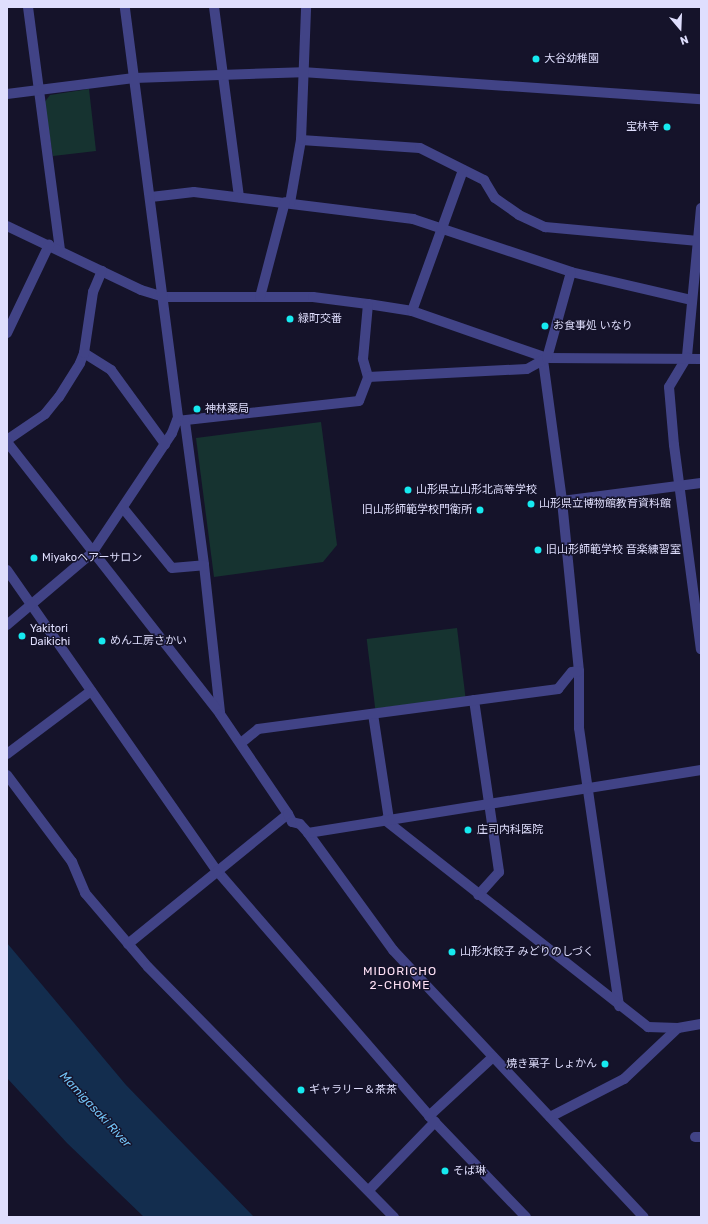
<!DOCTYPE html>
<meta charset="utf-8">
<style>
body{margin:0}
#map{position:relative;width:708px;height:1224px;overflow:hidden;background:#15132a;font-family:Rubik,"Noto Sans JP",sans-serif}
div>[style]{position:absolute}
[style*='--x']{left:calc(var(--x)*1px);top:calc(var(--y)*1px);width:calc(var(--w)*1px);rotate:calc(var(--a)*1deg)}
.green>*{inset:0;background:#163330;transform-origin:0 0}
.water>*{inset:0;background:#132d4e}
.minor>*{height:10px;margin:-5px;padding:0 5px;transform-origin:5px;border-radius:5px;background:#414386}
.dots>*{width:11px;height:11px;translate:-50% -50%;box-sizing:border-box;border:2px solid #15132a;border-radius:50%}
span{translate:-50% -50%;white-space:nowrap;text-align:center;line-height:1.15;-webkit-text-stroke:3px #15132a;paint-order:stroke}
.poi-label{font-size:11px;color:#dfdefd}
.left{translate:0 -50%;text-align:left}
.right{translate:-100% -50%;text-align:right}
.neighbourhood-label{font-size:12px;color:#fddff4;letter-spacing:1px}
.water-label{font-size:12px;color:#72c3f6;font-style:italic}
.frame{position:absolute;inset:0;border:8px solid #dfdefd;pointer-events:none}
.north{position:absolute;left:660px;top:8px;width:40px;height:40px;-webkit-text-stroke:3px #15132a;paint-order:stroke;rotate:161deg;font-size:11px;font-weight:700;line-height:16px;text-align:center;color:#dfdefd}
.north::after{content:'';display:block;margin:auto;width:14px;height:18px;background:#dfdefd;clip-path:polygon(50% 0,100% 100%,50% 72%,0 100%)}
</style>
<div id="map">
<div class="green">
<div style="clip-path:polygon(89px 89px,96px 151px,53px 156px,44px 103px,50px 95px)"></div>
<div style="clip-path:polygon(321px 422px,337px 545px,323px 562px,214px 577px,196px 438px)"></div>
<div style="left:457px;top:628px;width:70px;height:91px;rotate:83deg"></div>
</div>
<div class="water">
<div style="clip-path:polygon(7px 943px,126px 1085px,254px 1217px,144px 1217px,67px 1143px,7px 1078px)"></div>
</div>
<div class="minor">
<div style="--x:28;--y:7;--w:246;--a:82.5"></div>
<div style="--x:214;--y:7;--w:192;--a:82.5"></div>
<div style="--x:7;--y:94;--w:128;--a:-7.2"></div>
<div style="--x:134;--y:78;--w:168;--a:-2"></div>
<div style="--x:302;--y:72;--w:400;--a:3.9"></div>
<div style="--x:301;--y:140;--w:119;--a:3.8"></div>
<div style="--x:420;--y:148;--w:72;--a:26.6"></div>
<div style="--x:484;--y:180;--w:21;--a:59"></div>
<div style="--x:495;--y:198;--w:29;--a:35"></div>
<div style="--x:519;--y:215;--w:29;--a:25"></div>
<div style="--x:545;--y:227;--w:154;--a:5.2"></div>
<div style="--x:151;--y:197;--w:43;--a:-6.6"></div>
<div style="--x:194;--y:192;--w:221;--a:7"></div>
<div style="--x:413;--y:219;--w:167;--a:18.5"></div>
<div style="--x:571;--y:272;--w:123;--a:13.1"></div>
<div style="--x:290;--y:203;--w:64;--a:-80.1"></div>
<div style="--x:301;--y:140;--w:133;--a:-87.8"></div>
<div style="--x:701;--y:208;--w:150;--a:95.4"></div>
<div style="--x:687;--y:357;--w:35;--a:121"></div>
<div style="--x:669;--y:387;--w:58;--a:85.1"></div>
<div style="--x:674;--y:445;--w:206;--a:82.5"></div>
<div style="--x:7;--y:226;--w:148;--a:25.5"></div>
<div style="--x:141;--y:290;--w:24;--a:17"></div>
<div style="--x:164;--y:297;--w:149;--a:0"></div>
<div style="--x:313;--y:297;--w:55;--a:7.3"></div>
<div style="--x:368;--y:304;--w:45;--a:9"></div>
<div style="--x:412;--y:311;--w:143;--a:19.2"></div>
<div style="--x:547;--y:358;--w:154;--a:0.4"></div>
<div style="--x:260;--y:297;--w:98;--a:-75.3"></div>
<div style="--x:412;--y:311;--w:150;--a:-70.1"></div>
<div style="--x:7;--y:333;--w:98;--a:-64.5"></div>
<div style="--x:84;--y:353;--w:32;--a:32"></div>
<div style="--x:111;--y:370;--w:92;--a:53.9"></div>
<div style="--x:543;--y:360;--w:142;--a:82.3"></div>
<div style="--x:562;--y:501;--w:171;--a:84.3"></div>
<div style="--x:579;--y:671;--w:57;--a:90"></div>
<div style="--x:579;--y:728;--w:281;--a:81.8"></div>
<div style="--x:368;--y:377;--w:19;--a:-106"></div>
<div style="--x:363;--y:359;--w:55;--a:-84.8"></div>
<div style="--x:177;--y:421;--w:183;--a:-6.3"></div>
<div style="--x:359;--y:401;--w:26;--a:-69"></div>
<div style="--x:368;--y:377;--w:159;--a:-2.9"></div>
<div style="--x:527;--y:369;--w:23;--a:-29"></div>
<div style="--x:547;--y:358;--w:89;--a:-74.4"></div>
<div style="--x:185;--y:422;--w:144;--a:82.4"></div>
<div style="--x:204;--y:565;--w:149;--a:83.8"></div>
<div style="--x:7;--y:440;--w:46;--a:-34.4"></div>
<div style="--x:45;--y:414;--w:22;--a:-51"></div>
<div style="--x:59;--y:397;--w:40;--a:-58"></div>
<div style="--x:80;--y:363;--w:11;--a:-68"></div>
<div style="--x:84;--y:353;--w:62;--a:-81.6"></div>
<div style="--x:93;--y:292;--w:23;--a:-67"></div>
<div style="--x:7;--y:442;--w:345;--a:51.9"></div>
<div style="--x:220;--y:714;--w:121;--a:55.8"></div>
<div style="--x:562;--y:501;--w:140;--a:-7.4"></div>
<div style="--x:123;--y:508;--w:77;--a:50.8"></div>
<div style="--x:172;--y:568;--w:32;--a:-5"></div>
<div style="--x:7;--y:570;--w:368;--a:55.1"></div>
<div style="--x:218;--y:872;--w:323;--a:49.1"></div>
<div style="--x:429;--y:1116;--w:140;--a:46.2"></div>
<div style="--x:7;--y:625;--w:111;--a:-40.3"></div>
<div style="--x:92;--y:553;--w:144;--a:-56.3"></div>
<div style="--x:172;--y:433;--w:17;--a:-69"></div>
<div style="--x:178;--y:417;--w:413;--a:-97.4"></div>
<div style="--x:474;--y:700;--w:174;--a:81.7"></div>
<div style="--x:499;--y:872;--w:31;--a:132"></div>
<div style="--x:373;--y:714;--w:107;--a:81.4"></div>
<div style="--x:241;--y:743;--w:22;--a:-39"></div>
<div style="--x:258;--y:729;--w:303;--a:-7.6"></div>
<div style="--x:558;--y:689;--w:22;--a:-51"></div>
<div style="--x:572;--y:672;--w:7;--a:-8"></div>
<div style="--x:7;--y:754;--w:105;--a:-36.9"></div>
<div style="--x:7;--y:775;--w:109;--a:53.2"></div>
<div style="--x:72;--y:862;--w:34;--a:67"></div>
<div style="--x:85;--y:893;--w:97;--a:49.6"></div>
<div style="--x:148;--y:967;--w:351;--a:45.5"></div>
<div style="--x:385;--y:820;--w:335;--a:38.2"></div>
<div style="--x:648;--y:1027;--w:30;--a:2"></div>
<div style="--x:678;--y:1028;--w:23;--a:-10"></div>
<div style="--x:308;--y:833;--w:145;--a:54"></div>
<div style="--x:393;--y:950;--w:366;--a:46.8"></div>
<div style="--x:128;--y:944;--w:206;--a:-39.1"></div>
<div style="--x:288;--y:814;--w:9;--a:63"></div>
<div style="--x:292;--y:822;--w:8;--a:14"></div>
<div style="--x:300;--y:824;--w:12;--a:48"></div>
<div style="--x:308;--y:833;--w:398;--a:-9.1"></div>
<div style="--x:429;--y:1116;--w:87;--a:-42.7"></div>
<div style="--x:550;--y:1117;--w:83;--a:-27.2"></div>
<div style="--x:624;--y:1079;--w:74;--a:-43.4"></div>
<div style="--x:695;--y:1137;--w:6;--a:0"></div>
<div style="--x:369;--y:1190;--w:95;--a:-45.9"></div>
</div>
<div class="dots">
<div style="left:536px;top:59px;background:#16eaf0"></div>
<div style="left:667px;top:127px;background:#16eaf0"></div>
<div style="left:290px;top:319px;background:#16eaf0"></div>
<div style="left:545px;top:326px;background:#16eaf0"></div>
<div style="left:197px;top:409px;background:#16eaf0"></div>
<div style="left:408px;top:490px;background:#16eaf0"></div>
<div style="left:531px;top:504px;background:#16eaf0"></div>
<div style="left:480px;top:510px;background:#16eaf0"></div>
<div style="left:538px;top:550px;background:#16eaf0"></div>
<div style="left:34px;top:558px;background:#16eaf0"></div>
<div style="left:22px;top:636px;background:#16eaf0"></div>
<div style="left:102px;top:641px;background:#16eaf0"></div>
<div style="left:468px;top:830px;background:#16eaf0"></div>
<div style="left:452px;top:952px;background:#16eaf0"></div>
<div style="left:605px;top:1064px;background:#16eaf0"></div>
<div style="left:301px;top:1090px;background:#16eaf0"></div>
<div style="left:445px;top:1171px;background:#16eaf0"></div>
</div>
<div class="poi-label">
<span class="left" style="left:544px;top:59px">大谷幼稚園</span>
<span class="right" style="left:659px;top:127px">宝林寺</span>
<span class="left" style="left:298px;top:319px">緑町交番</span>
<span class="left" style="left:553px;top:326px">お食事処 いなり</span>
<span class="left" style="left:205px;top:409px">神林薬局</span>
<span class="left" style="left:416px;top:490px">山形県立山形北高等学校</span>
<span class="left" style="left:539px;top:504px">山形県立博物館教育資料館</span>
<span class="right" style="left:472px;top:510px">旧山形師範学校門衛所</span>
<span class="left" style="left:546px;top:550px">旧山形師範学校 音楽練習室</span>
<span class="left" style="left:42px;top:558px">Miyakoヘアーサロン</span>
<span class="left" style="left:30px;top:636px">Yakitori<br>Daikichi</span>
<span class="left" style="left:110px;top:641px">めん工房さかい</span>
<span class="left" style="left:477px;top:830px">庄司内科医院</span>
<span class="left" style="left:460px;top:952px">山形水餃子 みどりのしづく</span>
<span class="right" style="left:597px;top:1064px">焼き菓子 しょかん</span>
<span class="left" style="left:309px;top:1090px">ギャラリー＆茶茶</span>
<span class="left" style="left:453px;top:1171px">そば琳</span>
</div>
<div class="neighbourhood-label">
<span style="left:400px;top:979px">MIDORICHO<br>2-CHOME</span>
</div>
<div class="water-label">
<span style="left:95px;top:1110px;rotate:47deg">Mamigasaki River</span>
</div>
<div class="frame"></div>
<div class="north">N</div>
</div>
